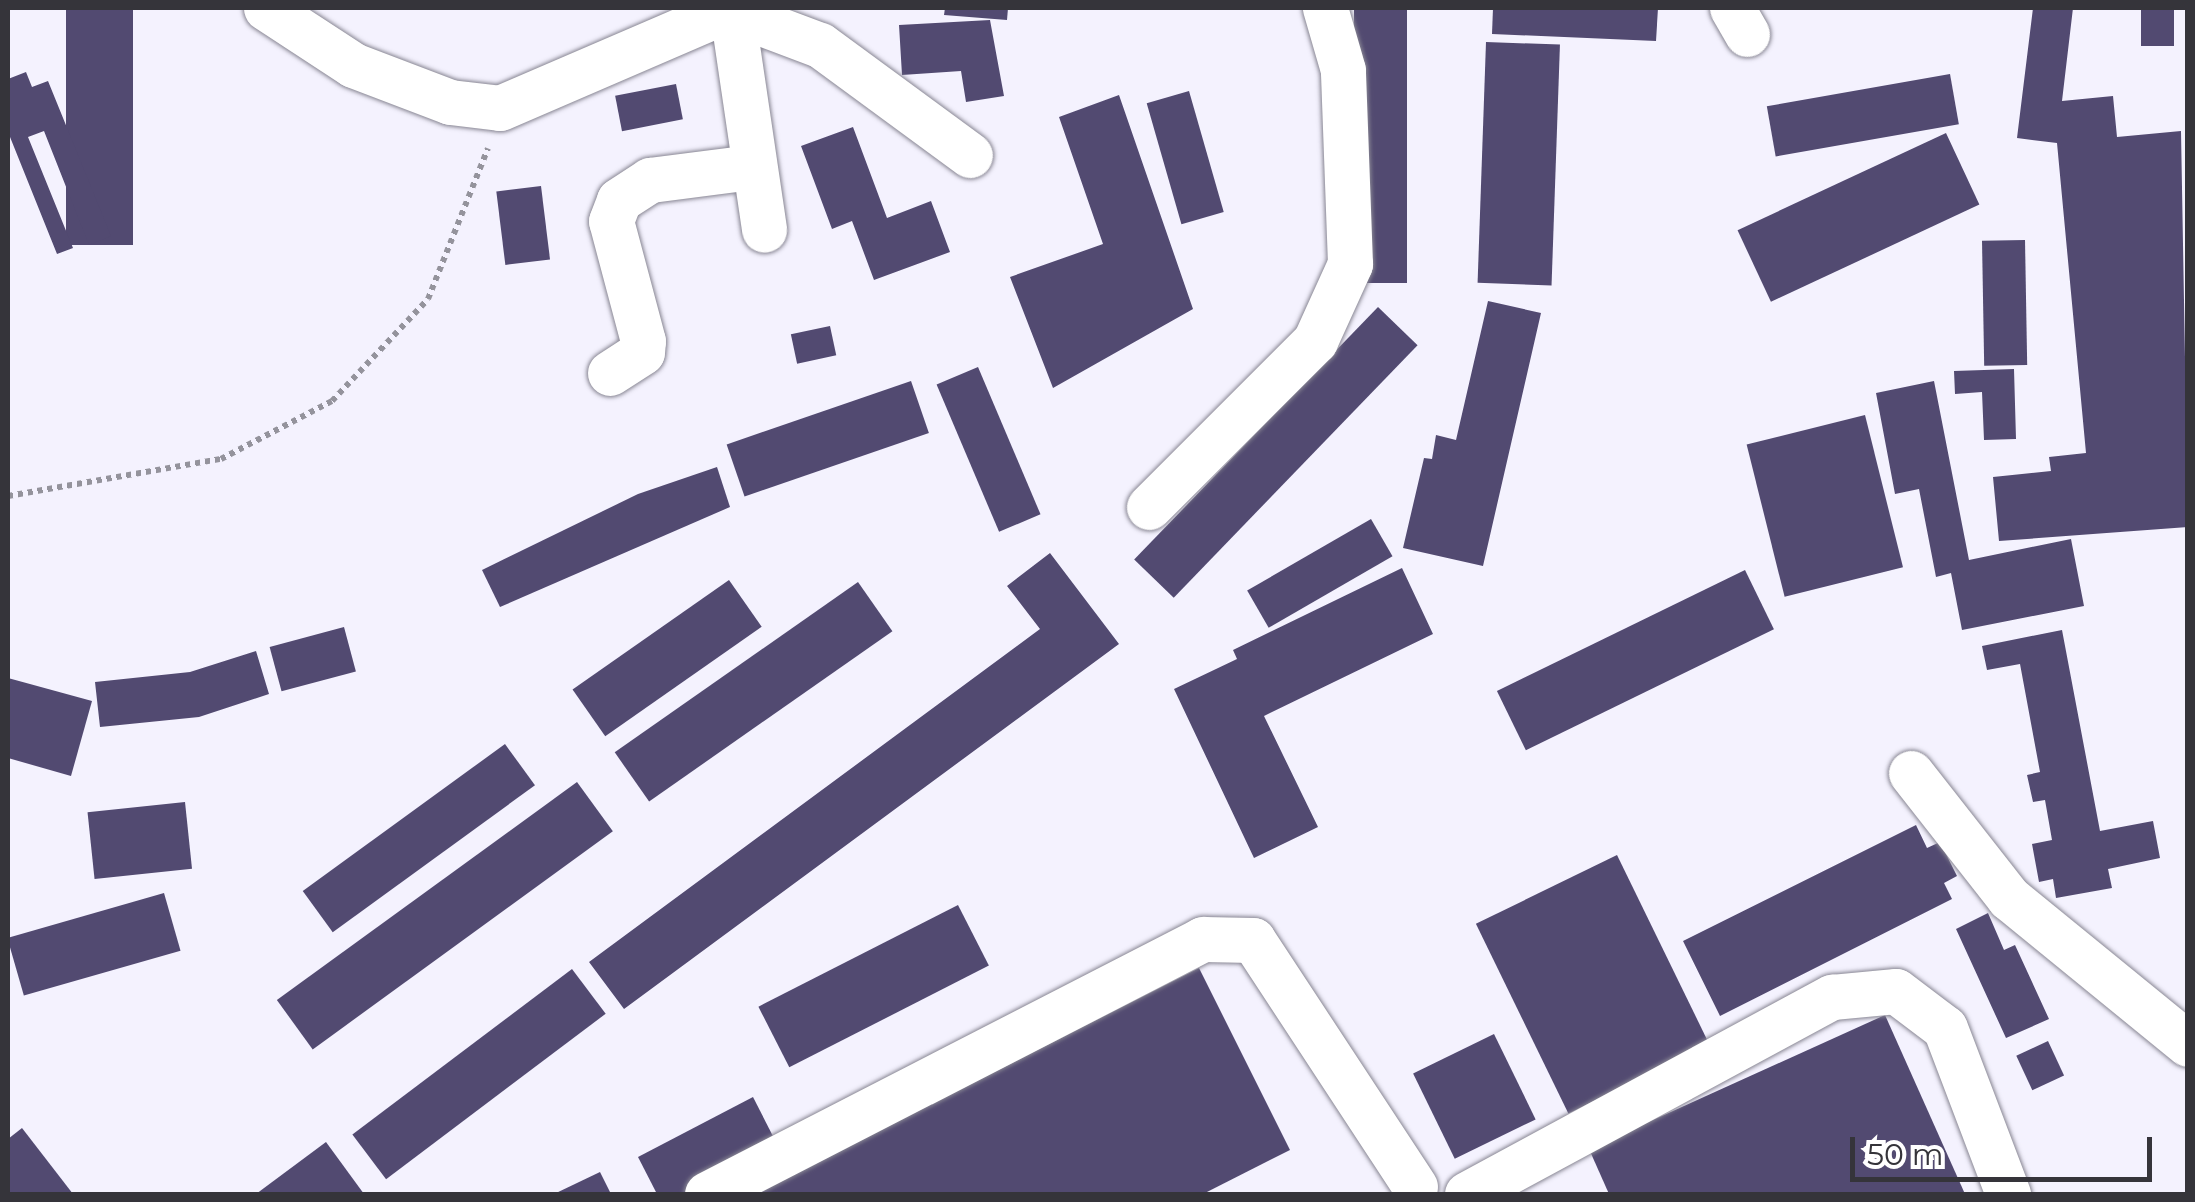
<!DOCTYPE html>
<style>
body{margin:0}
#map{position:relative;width:2195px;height:1202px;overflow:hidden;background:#f4f2fe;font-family:Montserrat,sans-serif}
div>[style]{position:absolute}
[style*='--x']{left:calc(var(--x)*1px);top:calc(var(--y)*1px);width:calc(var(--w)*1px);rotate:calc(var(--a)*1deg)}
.building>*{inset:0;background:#524a71;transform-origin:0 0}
.path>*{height:6px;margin-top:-3px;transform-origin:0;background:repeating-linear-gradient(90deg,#94939c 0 5px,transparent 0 10px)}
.roads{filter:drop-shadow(0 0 2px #888693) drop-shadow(0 0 2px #888693)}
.minor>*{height:45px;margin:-22.5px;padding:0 22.5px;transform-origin:22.5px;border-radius:22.5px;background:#fff}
span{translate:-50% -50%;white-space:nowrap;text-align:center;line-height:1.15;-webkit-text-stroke:10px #fff;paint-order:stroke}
.frame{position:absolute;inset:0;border:10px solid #35343a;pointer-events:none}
.scale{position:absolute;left:1850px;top:1137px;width:302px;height:45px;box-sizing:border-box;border:5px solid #35343a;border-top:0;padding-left:12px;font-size:30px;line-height:35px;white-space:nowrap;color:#35343a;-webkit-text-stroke:8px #fff;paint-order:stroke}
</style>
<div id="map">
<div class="building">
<div style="left:66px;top:8px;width:67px;height:237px"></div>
<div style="clip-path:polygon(945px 8px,1008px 8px,1007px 20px,944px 15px)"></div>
<div style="left:1354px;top:8px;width:53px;height:275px"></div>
<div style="clip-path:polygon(1493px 8px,1658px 8px,1656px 41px,1492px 34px)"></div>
<div style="clip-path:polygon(2033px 8px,2073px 8px,2062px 101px,2113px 96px,2117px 137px,2181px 131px,2188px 527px,1999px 541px,1993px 477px,2051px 471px,2049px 457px,2086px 453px,2057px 143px,2017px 138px)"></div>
<div style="left:2141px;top:8px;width:33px;height:38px"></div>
<div style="clip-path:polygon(990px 20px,1004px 96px,966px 102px,961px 71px,902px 75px,899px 25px)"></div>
<div style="left:1486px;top:42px;width:74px;height:241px;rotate:2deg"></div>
<div style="clip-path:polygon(26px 72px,32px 87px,48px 81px,111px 236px,89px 245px,44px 131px,28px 137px,73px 248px,57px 254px,8px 132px,8px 79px)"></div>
<div style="left:1950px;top:74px;width:51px;height:186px;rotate:80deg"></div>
<div style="left:676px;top:84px;width:36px;height:62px;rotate:79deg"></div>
<div style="left:1189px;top:91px;width:126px;height:44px;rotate:74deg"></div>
<div style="clip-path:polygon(1119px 95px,1193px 309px,1053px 388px,1010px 277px,1103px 244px,1059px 117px)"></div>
<div style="clip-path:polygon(853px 127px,887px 218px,931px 201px,950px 252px,874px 280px,852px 221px,832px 229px,801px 146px)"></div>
<div style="left:1946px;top:133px;width:79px;height:230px;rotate:65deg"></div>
<div style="left:541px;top:186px;width:74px;height:45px;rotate:83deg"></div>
<div style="left:2025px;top:240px;width:125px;height:43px;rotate:89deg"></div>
<div style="clip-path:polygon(1488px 301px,1541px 313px,1483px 566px,1403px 548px,1424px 458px,1432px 459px,1436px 435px,1456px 440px)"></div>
<div style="left:1378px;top:307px;width:55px;height:351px;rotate:44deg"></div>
<div style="left:830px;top:326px;width:30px;height:40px;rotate:78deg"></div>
<div style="left:978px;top:367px;width:160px;height:45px;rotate:67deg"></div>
<div style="clip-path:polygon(2014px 369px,2016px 439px,1984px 440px,1982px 392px,1955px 394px,1954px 371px)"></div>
<div style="left:911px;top:381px;width:55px;height:195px;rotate:71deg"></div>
<div style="clip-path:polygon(1934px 381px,1969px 560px,2071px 539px,2084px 606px,1962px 630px,1951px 573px,1936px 577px,1919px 489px,1895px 494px,1876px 393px)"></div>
<div style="left:1865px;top:415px;width:157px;height:122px;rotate:76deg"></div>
<div style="clip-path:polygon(717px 467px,730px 507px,500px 607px,482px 570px,638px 494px)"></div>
<div style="left:1371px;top:519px;width:43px;height:143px;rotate:60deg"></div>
<div style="clip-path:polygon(1050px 553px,1119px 644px,624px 1009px,589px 962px,1040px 629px,1007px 586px)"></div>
<div style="clip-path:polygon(1402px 568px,1433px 634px,1264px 716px,1318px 827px,1254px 858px,1174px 689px,1237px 659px,1233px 650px)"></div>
<div style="left:1745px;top:570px;width:66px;height:276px;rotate:64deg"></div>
<div style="left:729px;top:580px;width:57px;height:191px;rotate:55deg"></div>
<div style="left:858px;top:582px;width:60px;height:297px;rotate:55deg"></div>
<div style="left:344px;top:627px;width:46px;height:77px;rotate:75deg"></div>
<div style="clip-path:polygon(2062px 630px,2100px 831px,2153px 821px,2160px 858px,2108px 869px,2112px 888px,2056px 898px,2053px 879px,2039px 882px,2032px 844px,2052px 840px,2045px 800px,2033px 802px,2027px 775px,2040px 772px,2020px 664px,1987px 670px,1982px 646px)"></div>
<div style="clip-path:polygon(256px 651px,269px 694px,199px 717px,100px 727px,95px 682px,190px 672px)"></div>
<div style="clip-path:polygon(8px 678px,92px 701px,71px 776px,8px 758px)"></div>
<div style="left:505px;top:744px;width:51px;height:250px;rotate:54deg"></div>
<div style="left:577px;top:782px;width:61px;height:371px;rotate:54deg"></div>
<div style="left:185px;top:802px;width:67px;height:98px;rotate:84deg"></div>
<div style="clip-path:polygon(1916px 825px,1927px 848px,1940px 842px,1957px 876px,1944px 883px,1952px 899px,1720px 1016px,1683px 941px)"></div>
<div style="left:1617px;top:855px;width:211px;height:157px;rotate:64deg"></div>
<div style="left:164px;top:893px;width:60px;height:163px;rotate:74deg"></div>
<div style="left:958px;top:905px;width:68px;height:224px;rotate:63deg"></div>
<div style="clip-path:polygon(1988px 913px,2004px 950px,2015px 945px,2049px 1019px,2006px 1038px,1956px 929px)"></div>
<div style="clip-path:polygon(1199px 968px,1290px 1150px,1203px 1194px,754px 1194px)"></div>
<div style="left:572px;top:969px;width:56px;height:275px;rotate:53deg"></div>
<div style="clip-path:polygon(1885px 1015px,1965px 1194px,1609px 1194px,1589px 1149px)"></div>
<div style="left:1494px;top:1034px;width:95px;height:90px;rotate:64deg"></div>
<div style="left:2048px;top:1041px;width:38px;height:35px;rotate:65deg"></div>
<div style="clip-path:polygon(753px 1097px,779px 1148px,689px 1194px,657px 1194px,638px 1157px)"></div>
<div style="clip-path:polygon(22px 1128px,73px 1194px,8px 1194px,8px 1139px)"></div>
<div style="clip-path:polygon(326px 1142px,364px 1194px,256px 1194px)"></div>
<div style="clip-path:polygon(600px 1172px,611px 1194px,554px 1194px)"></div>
</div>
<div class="path">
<div style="--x:8;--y:496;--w:216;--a:-9.9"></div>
<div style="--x:221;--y:459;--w:125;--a:-27.6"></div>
<div style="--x:332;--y:401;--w:140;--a:-46.7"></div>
<div style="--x:428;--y:299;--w:162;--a:-68.3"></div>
</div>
<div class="roads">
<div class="minor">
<div style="--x:266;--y:8;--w:104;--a:33.2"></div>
<div style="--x:353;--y:65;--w:104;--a:20.9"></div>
<div style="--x:450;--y:102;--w:50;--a:6.8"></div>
<div style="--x:500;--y:108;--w:253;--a:-23.3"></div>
<div style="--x:1732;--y:8;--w:30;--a:60"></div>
<div style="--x:732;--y:12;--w:94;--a:20.6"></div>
<div style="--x:820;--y:45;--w:186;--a:36.3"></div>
<div style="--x:732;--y:12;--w:220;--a:81.6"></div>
<div style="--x:610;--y:373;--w:38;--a:-33"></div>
<div style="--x:642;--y:352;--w:11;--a:-85"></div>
<div style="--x:643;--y:341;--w:124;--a:-104.9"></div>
<div style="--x:611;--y:221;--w:22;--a:-69"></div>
<div style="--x:619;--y:200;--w:37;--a:-33"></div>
<div style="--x:650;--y:180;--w:103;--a:-7.3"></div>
<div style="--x:1149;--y:507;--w:235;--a:-45"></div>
<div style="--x:1315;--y:341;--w:85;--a:-65.6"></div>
<div style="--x:1350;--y:264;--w:194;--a:-92.1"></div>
<div style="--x:1343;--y:70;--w:65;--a:-106.2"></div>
<div style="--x:1911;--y:773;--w:159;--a:51.9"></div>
<div style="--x:2009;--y:898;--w:231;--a:39.2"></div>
<div style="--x:707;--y:1194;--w:558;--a:-27.21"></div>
<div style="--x:1203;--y:939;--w:50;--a:1.1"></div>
<div style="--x:1253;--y:940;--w:295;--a:56.7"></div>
<div style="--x:1467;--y:1194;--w:415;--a:-28.4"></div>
<div style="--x:1832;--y:997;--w:64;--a:-5.4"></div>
<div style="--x:1896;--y:991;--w:61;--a:37.1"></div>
<div style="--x:1945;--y:1028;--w:178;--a:69.2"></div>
</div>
</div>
<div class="frame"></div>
<div class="scale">50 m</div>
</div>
